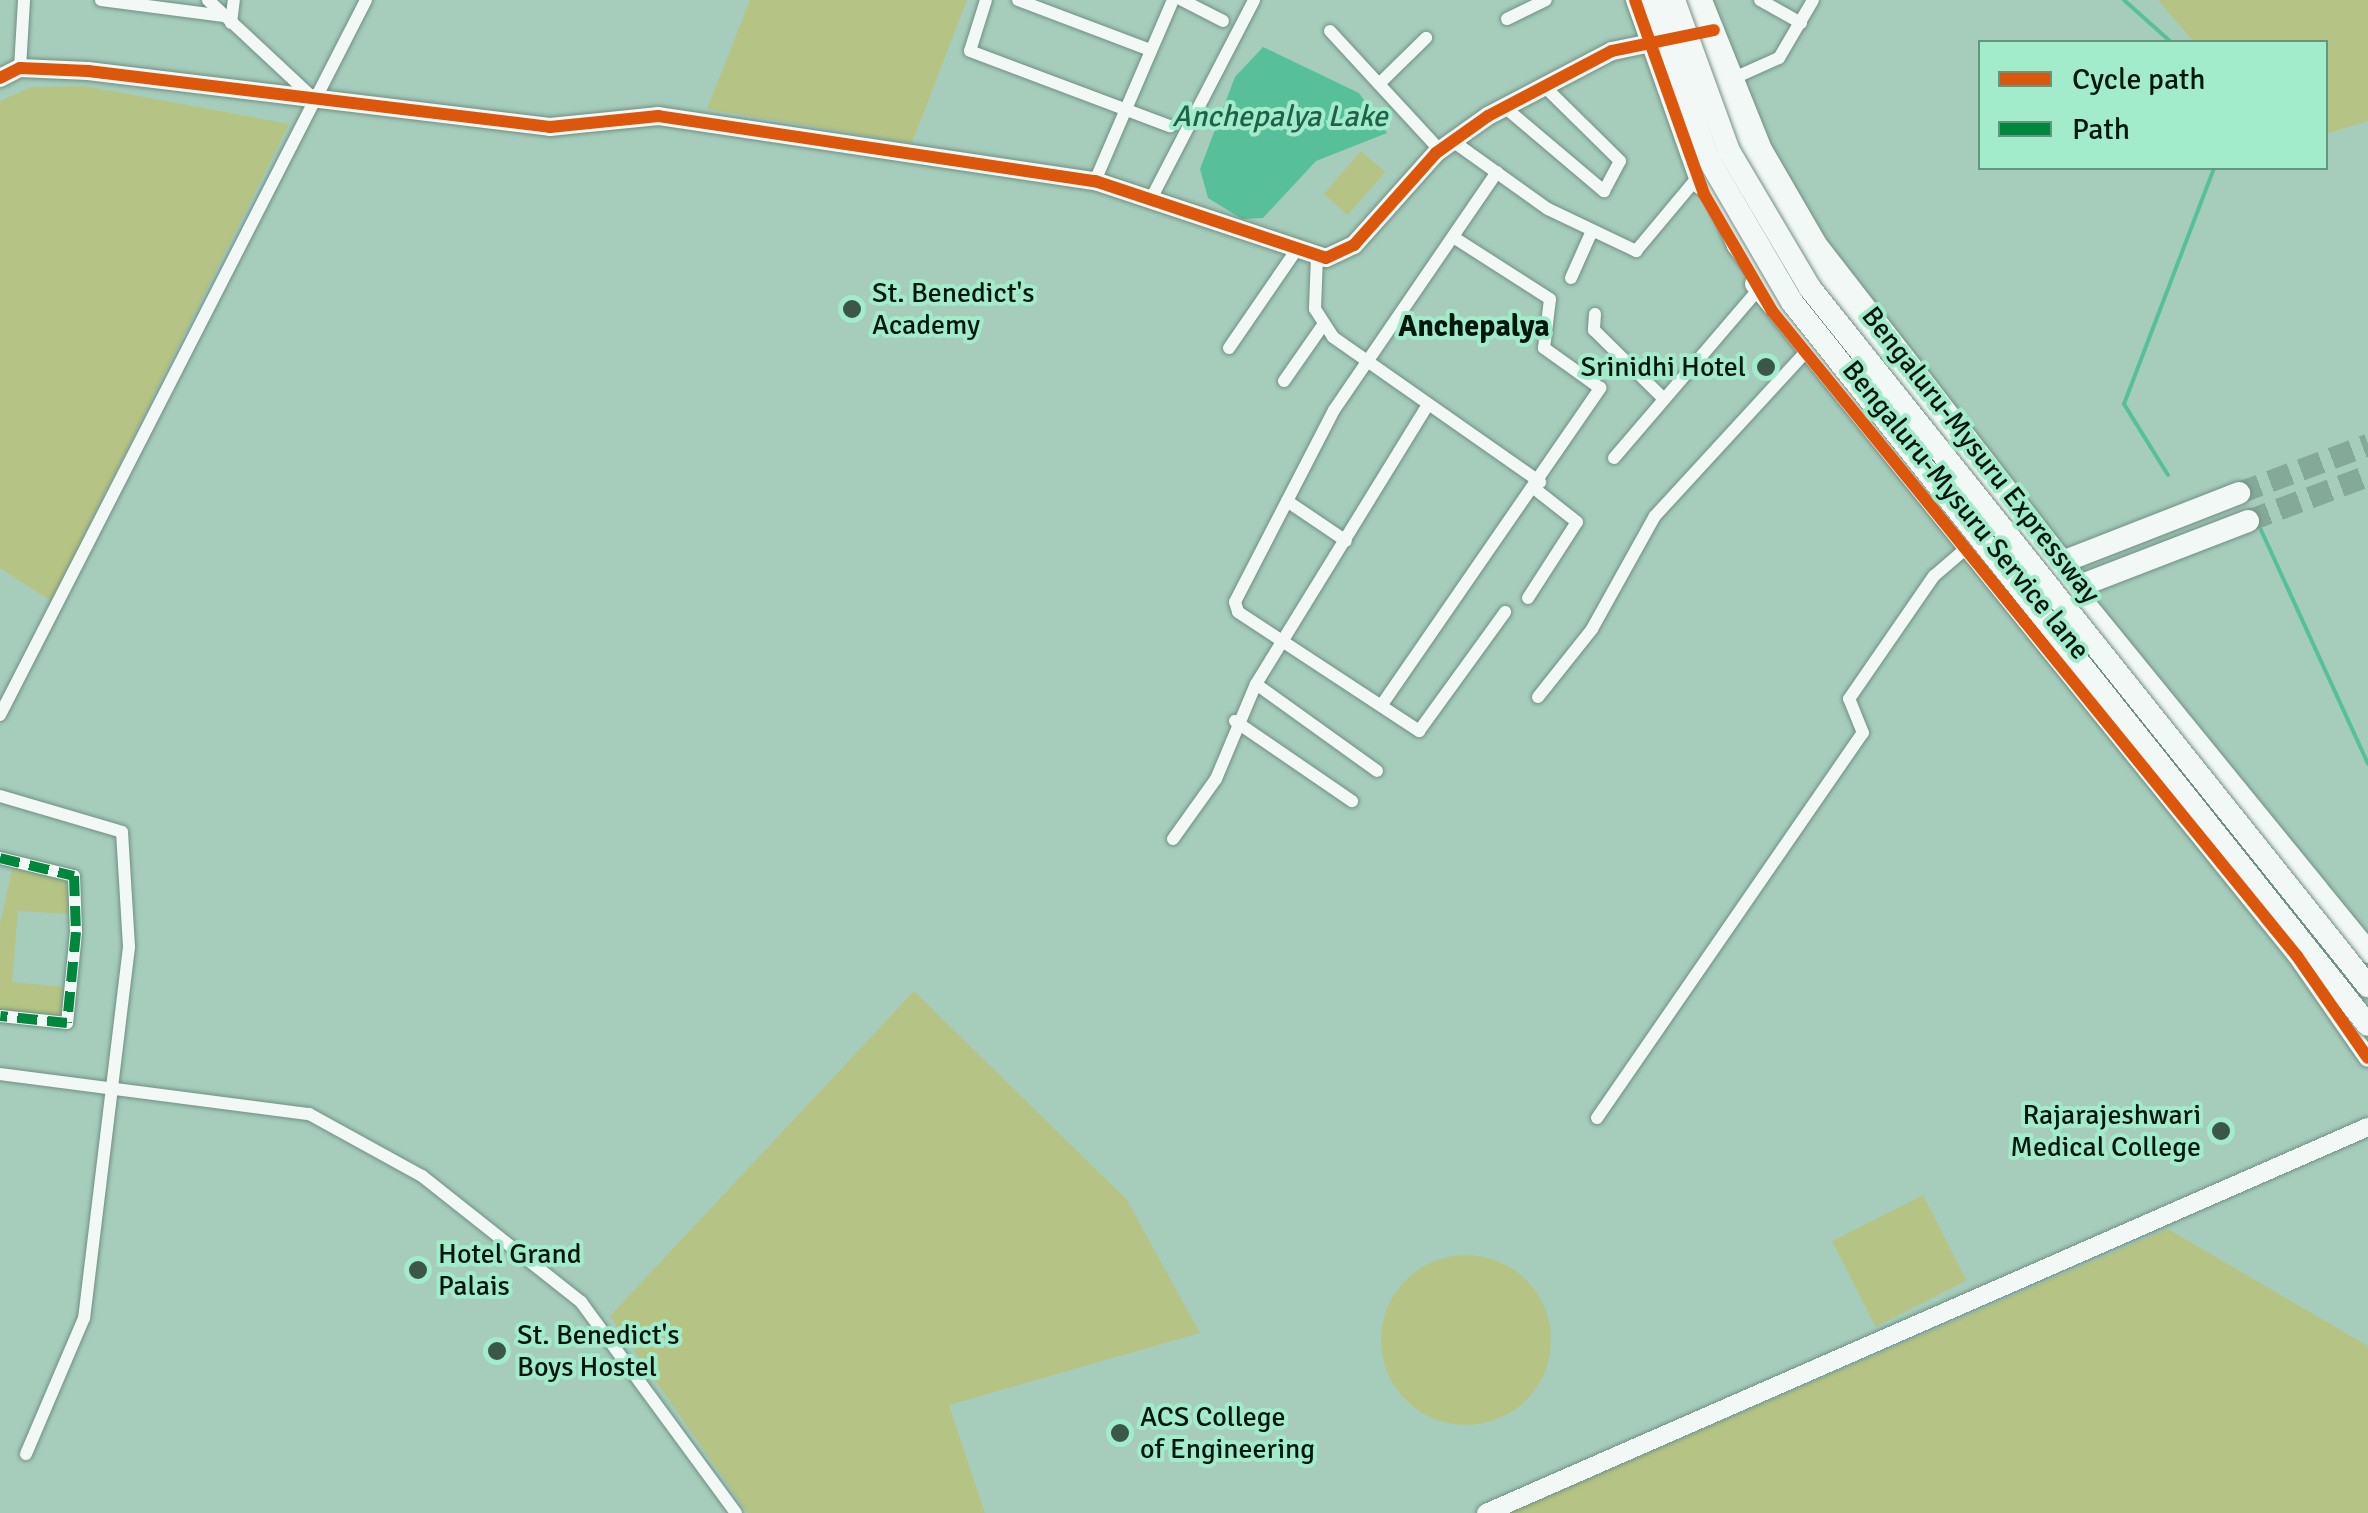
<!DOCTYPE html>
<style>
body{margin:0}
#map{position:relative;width:2368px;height:1513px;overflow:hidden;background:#a6cdbc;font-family:Signika,sans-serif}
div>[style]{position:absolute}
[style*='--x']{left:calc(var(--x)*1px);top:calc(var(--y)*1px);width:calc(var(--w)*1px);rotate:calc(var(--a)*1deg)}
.green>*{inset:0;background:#b5c484;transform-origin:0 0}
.round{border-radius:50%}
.water>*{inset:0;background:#57c09b}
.stream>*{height:4px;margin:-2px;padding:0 2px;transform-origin:2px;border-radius:2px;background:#57c09b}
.highway-tunnel>*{height:22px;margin-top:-11px;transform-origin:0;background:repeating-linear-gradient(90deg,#85a999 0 22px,transparent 0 33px)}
.roads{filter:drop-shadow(0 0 2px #708f83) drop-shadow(0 0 2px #708f83)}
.street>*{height:12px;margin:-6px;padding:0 6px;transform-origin:6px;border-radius:6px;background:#f2f8f5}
.secondary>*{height:18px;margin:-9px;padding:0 9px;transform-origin:9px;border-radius:9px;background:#f2f8f5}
.highway>*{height:22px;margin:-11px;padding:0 11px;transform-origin:11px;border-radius:11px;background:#f2f8f5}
.bridges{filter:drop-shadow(0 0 2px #708f83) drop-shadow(0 0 2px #708f83)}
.highway-bridge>*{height:22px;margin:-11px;padding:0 11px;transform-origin:11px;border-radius:11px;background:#f2f8f5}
.quiet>*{height:10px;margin-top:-5px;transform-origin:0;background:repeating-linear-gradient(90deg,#00873e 0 20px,transparent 0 30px)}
.cycleway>*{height:12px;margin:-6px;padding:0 6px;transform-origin:6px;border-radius:6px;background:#dc560c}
.dots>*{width:28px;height:28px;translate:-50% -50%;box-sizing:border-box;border:5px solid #a2ebcb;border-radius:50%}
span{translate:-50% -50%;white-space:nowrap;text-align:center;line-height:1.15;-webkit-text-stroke:8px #a2ebcb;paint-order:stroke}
.poi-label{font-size:28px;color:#00170d}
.left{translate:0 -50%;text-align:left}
.right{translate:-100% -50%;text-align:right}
.street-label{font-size:28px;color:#00170d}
.water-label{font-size:30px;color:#1f614a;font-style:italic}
.neighbourhood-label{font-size:30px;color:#00170d;font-weight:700}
.legend{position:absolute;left:1978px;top:40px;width:350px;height:130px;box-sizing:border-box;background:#a2ebcb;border:2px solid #61967f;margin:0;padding:12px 18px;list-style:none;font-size:30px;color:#00170d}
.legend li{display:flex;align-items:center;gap:20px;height:50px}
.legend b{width:50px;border:2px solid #61967f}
</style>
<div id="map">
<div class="green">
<div style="clip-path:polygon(750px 0,967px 0,912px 143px,707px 109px)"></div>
<div style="clip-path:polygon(2158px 0,2368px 0,2368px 121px,2326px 134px,2326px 42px,2194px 42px)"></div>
<div style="clip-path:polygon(85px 86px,289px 124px,51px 601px,0 568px,0 101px,32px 87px)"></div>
<div style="left:1361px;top:151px;width:32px;height:57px;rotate:41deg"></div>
<div style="clip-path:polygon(13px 865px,69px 878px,69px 914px,18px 911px,12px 982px,65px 987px,63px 1018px,0 1014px,0 924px)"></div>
<div style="clip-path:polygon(914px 991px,1127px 1200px,1200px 1333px,949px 1405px,985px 1513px,748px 1513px,610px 1316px)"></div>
<div style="left:1923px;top:1195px;width:96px;height:102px;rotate:63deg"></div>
<div style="clip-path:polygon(2168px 1229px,2368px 1346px,2368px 1513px,1509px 1513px)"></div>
<div class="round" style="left:1381px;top:1255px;width:170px;height:170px"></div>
</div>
<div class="water">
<div style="clip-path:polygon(1263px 47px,1359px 93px,1387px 133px,1316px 161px,1263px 218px,1242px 219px,1208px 198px,1200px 169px,1235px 77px)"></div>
</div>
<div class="stream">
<div style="--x:2124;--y:0;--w:63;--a:41.8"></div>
<div style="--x:2168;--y:475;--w:84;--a:-121.8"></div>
<div style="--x:2124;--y:404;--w:253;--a:-69.1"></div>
<div style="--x:2261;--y:530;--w:257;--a:65.4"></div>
</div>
<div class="highway-tunnel">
<div style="--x:2239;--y:493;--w:138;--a:-20.4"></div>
<div style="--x:2248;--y:521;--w:128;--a:-20.6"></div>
</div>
<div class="roads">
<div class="street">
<div style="--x:101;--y:0;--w:124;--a:7.4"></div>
<div style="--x:208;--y:0;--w:142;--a:43"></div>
<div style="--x:986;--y:0;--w:53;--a:107.4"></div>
<div style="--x:970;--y:51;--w:214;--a:20.6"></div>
<div style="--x:1018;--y:0;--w:141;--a:20.7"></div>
<div style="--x:1182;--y:0;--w:46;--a:27.1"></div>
<div style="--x:1760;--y:0;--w:47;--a:29.3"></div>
<div style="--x:1507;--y:19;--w:43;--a:-26"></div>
<div style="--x:231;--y:23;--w:23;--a:-83"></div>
<div style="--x:1330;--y:31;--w:162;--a:47.3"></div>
<div style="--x:20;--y:68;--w:68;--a:-86.6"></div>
<div style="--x:1734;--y:78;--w:49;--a:-24"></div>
<div style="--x:1779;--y:58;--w:67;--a:-59.6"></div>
<div style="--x:1379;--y:84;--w:66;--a:-44.4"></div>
<div style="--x:1508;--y:110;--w:126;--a:40.2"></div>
<div style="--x:1604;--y:191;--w:34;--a:-62"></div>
<div style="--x:1620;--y:161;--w:100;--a:-135.4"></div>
<div style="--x:1454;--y:142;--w:115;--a:35.5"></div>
<div style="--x:1548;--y:209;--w:98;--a:25.5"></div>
<div style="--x:1636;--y:251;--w:95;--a:-50.1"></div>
<div style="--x:1497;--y:172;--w:288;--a:124.4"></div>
<div style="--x:1334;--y:410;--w:216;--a:117.3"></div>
<div style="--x:1235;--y:602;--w:10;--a:73"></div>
<div style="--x:1238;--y:612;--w:217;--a:33.3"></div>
<div style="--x:1419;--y:731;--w:147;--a:-54.1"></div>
<div style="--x:1095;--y:181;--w:197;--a:-66.7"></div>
<div style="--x:1152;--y:197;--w:222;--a:-62.6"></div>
<div style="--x:1317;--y:256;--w:53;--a:92.2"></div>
<div style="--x:1315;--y:309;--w:33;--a:57"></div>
<div style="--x:1333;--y:337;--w:253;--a:35"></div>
<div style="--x:1571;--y:278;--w:49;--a:-66"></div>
<div style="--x:1595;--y:314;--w:16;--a:94"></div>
<div style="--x:1594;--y:330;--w:94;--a:44.6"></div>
<div style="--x:1229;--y:348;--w:116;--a:-55.5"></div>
<div style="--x:1284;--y:381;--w:68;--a:-55.1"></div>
<div style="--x:1614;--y:458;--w:221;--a:-49.4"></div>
<div style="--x:1287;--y:501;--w:71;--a:34.1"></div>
<div style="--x:1528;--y:598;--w:90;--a:-57.2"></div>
<div style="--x:1577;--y:522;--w:53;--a:-141.8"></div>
<div style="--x:1256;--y:684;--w:149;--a:35.7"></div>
<div style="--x:1538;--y:697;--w:87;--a:-51.5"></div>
<div style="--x:1592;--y:629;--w:129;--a:-60.9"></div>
<div style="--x:1655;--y:516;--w:222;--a:-47.4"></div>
<div style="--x:1383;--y:703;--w:383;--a:-55.4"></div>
<div style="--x:1600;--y:388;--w:69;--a:-144.5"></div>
<div style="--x:1544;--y:348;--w:49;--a:-83"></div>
<div style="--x:1550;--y:299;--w:115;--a:-147.4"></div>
<div style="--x:0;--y:715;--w:803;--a:-62.89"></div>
<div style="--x:1235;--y:721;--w:142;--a:34.4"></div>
<div style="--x:0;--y:796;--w:127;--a:16.4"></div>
<div style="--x:122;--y:832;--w:115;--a:86.5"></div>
<div style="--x:129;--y:947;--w:374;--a:96.9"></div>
<div style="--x:84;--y:1318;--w:148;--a:113.1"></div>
<div style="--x:1173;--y:839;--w:74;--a:-54.4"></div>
<div style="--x:1216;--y:779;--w:103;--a:-67.2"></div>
<div style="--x:1256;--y:684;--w:323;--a:-58.4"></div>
<div style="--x:0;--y:858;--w:76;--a:13.7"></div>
<div style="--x:74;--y:876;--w:56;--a:88"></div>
<div style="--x:76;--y:932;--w:91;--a:95.6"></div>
<div style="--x:67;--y:1023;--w:67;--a:-174"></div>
<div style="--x:0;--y:1074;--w:312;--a:7.4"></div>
<div style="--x:309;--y:1114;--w:129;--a:28.8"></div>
<div style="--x:422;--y:1176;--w:203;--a:38.4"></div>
<div style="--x:581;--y:1302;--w:262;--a:53.7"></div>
<div style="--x:1597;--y:1118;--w:468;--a:-55.4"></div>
<div style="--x:1863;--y:733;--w:37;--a:-112"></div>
<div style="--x:1849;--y:699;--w:150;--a:-55.4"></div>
<div style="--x:1934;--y:576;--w:46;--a:-40.6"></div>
</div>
<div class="secondary">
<div style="--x:1635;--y:0;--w:197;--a:70.5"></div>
<div style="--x:1703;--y:0;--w:161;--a:68.1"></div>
<div style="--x:1763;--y:149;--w:110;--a:59.9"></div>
<div style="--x:1818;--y:244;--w:414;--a:52.2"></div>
<div style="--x:0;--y:78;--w:22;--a:-27"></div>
<div style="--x:20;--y:68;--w:68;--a:2.5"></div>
<div style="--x:88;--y:71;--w:465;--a:6.9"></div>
<div style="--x:550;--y:127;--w:109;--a:-5.8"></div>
<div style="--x:658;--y:116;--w:442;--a:8.5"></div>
<div style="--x:1095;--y:181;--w:243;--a:18.4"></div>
<div style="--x:1326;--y:258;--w:31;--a:-25"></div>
<div style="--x:1354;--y:245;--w:123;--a:-48.3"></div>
<div style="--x:1436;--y:153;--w:64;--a:-35.4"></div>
<div style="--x:1488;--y:116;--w:140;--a:-27.7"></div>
<div style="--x:1612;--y:51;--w:104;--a:-11.6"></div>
<div style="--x:1754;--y:284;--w:864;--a:51.06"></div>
<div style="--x:2297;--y:956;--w:124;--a:55.2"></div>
<div style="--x:1486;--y:1513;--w:963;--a:-23.64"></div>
</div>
<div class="highway">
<div style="--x:1687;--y:0;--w:210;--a:67.6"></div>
<div style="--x:1767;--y:194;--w:122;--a:56.7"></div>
<div style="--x:1834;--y:296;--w:846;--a:50.85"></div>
<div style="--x:1704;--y:170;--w:82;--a:65.6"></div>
<div style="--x:1738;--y:245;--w:91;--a:53.5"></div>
<div style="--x:2065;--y:561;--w:187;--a:-21.3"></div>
<div style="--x:2082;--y:585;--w:178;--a:-21.1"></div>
</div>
</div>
<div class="bridges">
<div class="highway-bridge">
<div style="--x:1652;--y:0;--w:170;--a:70.4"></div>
<div style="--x:1709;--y:160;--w:164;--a:59.7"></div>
<div style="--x:1792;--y:302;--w:924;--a:51.46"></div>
<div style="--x:1674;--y:0;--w:161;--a:70"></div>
<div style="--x:1729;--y:151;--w:159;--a:59.4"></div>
<div style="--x:1810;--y:288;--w:894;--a:51.36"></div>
</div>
</div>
<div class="quiet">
<div style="--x:0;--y:858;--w:76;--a:13.7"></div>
<div style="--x:74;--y:876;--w:56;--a:88"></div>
<div style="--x:76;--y:932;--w:91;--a:95.6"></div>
<div style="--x:67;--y:1023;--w:67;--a:-174"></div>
</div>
<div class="cycleway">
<div style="--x:1635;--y:0;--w:206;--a:70.4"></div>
<div style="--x:1704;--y:194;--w:135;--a:59.8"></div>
<div style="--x:1772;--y:311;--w:832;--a:50.86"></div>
<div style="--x:2297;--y:956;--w:124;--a:55.2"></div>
<div style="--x:0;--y:78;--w:22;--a:-27"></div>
<div style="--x:20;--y:68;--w:68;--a:2.5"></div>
<div style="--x:88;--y:71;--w:465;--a:6.9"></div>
<div style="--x:550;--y:127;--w:109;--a:-5.8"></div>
<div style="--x:658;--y:116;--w:442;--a:8.5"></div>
<div style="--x:1095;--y:181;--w:243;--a:18.4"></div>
<div style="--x:1326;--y:258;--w:31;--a:-25"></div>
<div style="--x:1354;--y:245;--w:123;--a:-48.3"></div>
<div style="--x:1436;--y:153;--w:64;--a:-35.4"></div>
<div style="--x:1488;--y:116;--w:140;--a:-27.7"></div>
<div style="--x:1612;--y:51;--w:104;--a:-11.6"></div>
</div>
<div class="dots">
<div style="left:852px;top:309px;background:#3a574a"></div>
<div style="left:1766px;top:367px;background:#3a574a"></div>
<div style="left:2221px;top:1131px;background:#3a574a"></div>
<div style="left:418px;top:1270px;background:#3a574a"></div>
<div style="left:497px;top:1351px;background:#3a574a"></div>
<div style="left:1120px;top:1433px;background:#3a574a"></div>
</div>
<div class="poi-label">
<span class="left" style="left:872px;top:309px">St. Benedict's<br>Academy</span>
<span class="right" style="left:1746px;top:367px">Srinidhi Hotel</span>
<span class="right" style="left:2201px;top:1131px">Rajarajeshwari<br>Medical College</span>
<span class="left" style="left:438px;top:1270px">Hotel Grand<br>Palais</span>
<span class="left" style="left:517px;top:1351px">St. Benedict's<br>Boys Hostel</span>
<span class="left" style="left:1140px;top:1433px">ACS College<br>of Engineering</span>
</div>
<div class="street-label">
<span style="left:1981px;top:455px;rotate:52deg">Bengaluru-Mysuru Expressway</span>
<span style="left:1966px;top:510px;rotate:51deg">Bengaluru-Mysuru Service lane</span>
</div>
<div class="water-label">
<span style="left:1280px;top:117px">Anchepalya Lake</span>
</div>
<div class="neighbourhood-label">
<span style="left:1474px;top:327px">Anchepalya</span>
</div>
<ul class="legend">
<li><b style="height:12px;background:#dc560c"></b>Cycle path</li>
<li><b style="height:12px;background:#00873e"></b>Path</li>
</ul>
</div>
